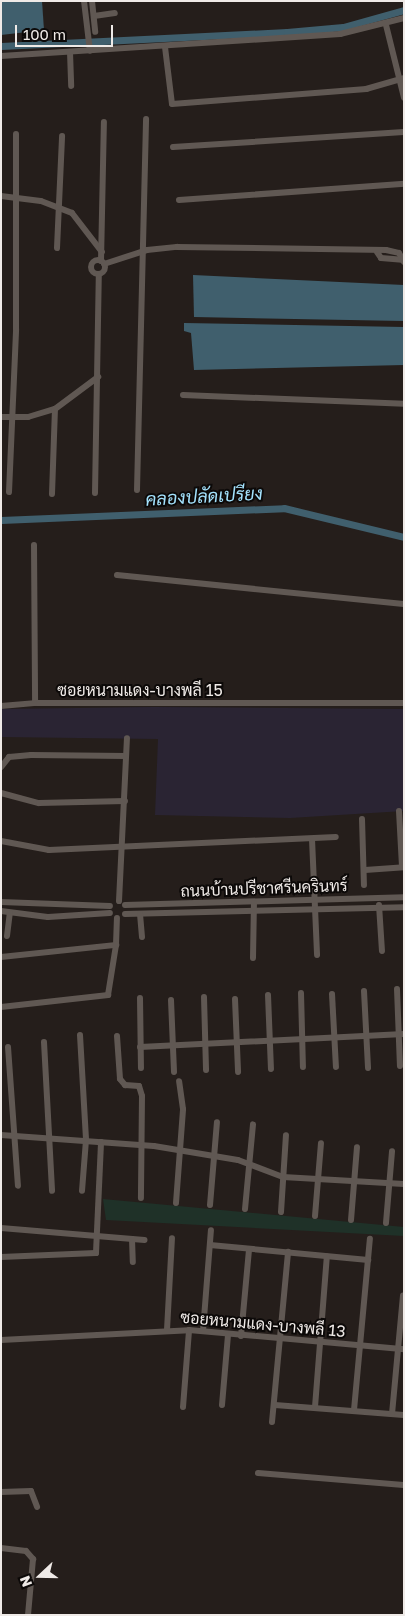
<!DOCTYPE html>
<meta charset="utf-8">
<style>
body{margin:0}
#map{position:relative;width:405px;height:1616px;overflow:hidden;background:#251e1b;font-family:"Golos Text",Sarabun,sans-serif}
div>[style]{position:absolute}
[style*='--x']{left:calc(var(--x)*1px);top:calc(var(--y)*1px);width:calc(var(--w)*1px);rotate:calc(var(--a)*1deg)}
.industrial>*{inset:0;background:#2a2433}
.green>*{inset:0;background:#1f3128}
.water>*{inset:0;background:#405f6d}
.canal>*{height:7px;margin:-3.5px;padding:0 3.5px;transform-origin:3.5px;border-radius:3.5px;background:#405f6d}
.minor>*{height:6px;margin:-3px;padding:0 3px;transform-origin:3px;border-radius:3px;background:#605853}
.minor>.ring{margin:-3px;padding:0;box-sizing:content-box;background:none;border:6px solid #605853;border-radius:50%}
span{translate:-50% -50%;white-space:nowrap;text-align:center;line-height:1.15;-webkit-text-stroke:4px #0c0908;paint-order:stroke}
.street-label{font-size:16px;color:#efeae7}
.water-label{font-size:18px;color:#a4e2fd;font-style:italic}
.frame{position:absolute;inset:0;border:2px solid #efeae7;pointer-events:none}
.north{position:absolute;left:15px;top:1551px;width:50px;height:50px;-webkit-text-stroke:4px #0c0908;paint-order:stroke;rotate:249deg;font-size:14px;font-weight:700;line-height:20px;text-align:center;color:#efeae7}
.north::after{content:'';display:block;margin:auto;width:18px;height:22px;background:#efeae7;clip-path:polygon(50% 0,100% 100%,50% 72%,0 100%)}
.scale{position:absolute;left:15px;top:25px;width:98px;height:22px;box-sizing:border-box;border:2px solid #efeae7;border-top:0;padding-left:6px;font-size:15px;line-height:18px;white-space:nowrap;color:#efeae7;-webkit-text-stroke:4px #0c0908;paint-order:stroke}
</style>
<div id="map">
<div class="industrial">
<div style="clip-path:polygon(154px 707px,404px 709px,404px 811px,290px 818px,155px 815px,158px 739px,1px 737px,1px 709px)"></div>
</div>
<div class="green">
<div style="clip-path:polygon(103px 1199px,404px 1227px,404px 1236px,106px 1220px)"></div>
</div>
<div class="water">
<div style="clip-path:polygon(1px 1px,42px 1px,44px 30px,1px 35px)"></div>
<div style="clip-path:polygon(193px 275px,404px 285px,404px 321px,194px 317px)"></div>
<div style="clip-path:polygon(184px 323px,404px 327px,404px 365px,194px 370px,191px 333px,184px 331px)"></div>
</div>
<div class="canal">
<div style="--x:1;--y:46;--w:286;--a:-2.8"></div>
<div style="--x:287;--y:32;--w:56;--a:-5.1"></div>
<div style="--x:343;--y:27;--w:63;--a:-15.6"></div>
<div style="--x:1;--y:520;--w:283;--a:-2.4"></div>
<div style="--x:284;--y:508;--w:123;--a:13.6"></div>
</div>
<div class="minor">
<div style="--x:84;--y:1;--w:50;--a:83.2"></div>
<div style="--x:92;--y:1;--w:31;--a:84"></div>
<div style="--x:94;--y:16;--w:21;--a:-8"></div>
<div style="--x:386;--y:25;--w:75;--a:76.1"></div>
<div style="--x:165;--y:47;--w:57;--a:83"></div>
<div style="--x:172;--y:104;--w:195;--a:-4.4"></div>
<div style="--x:366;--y:89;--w:40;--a:-16"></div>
<div style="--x:70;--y:52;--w:34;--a:88"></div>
<div style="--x:1;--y:56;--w:340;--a:-3.7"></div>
<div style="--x:340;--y:34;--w:66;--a:-14"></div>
<div style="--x:173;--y:147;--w:231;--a:-3.7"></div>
<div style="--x:1;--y:196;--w:40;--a:7.1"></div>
<div style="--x:41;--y:201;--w:33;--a:21"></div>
<div style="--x:72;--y:213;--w:49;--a:52.4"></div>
<div style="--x:179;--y:200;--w:226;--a:-4.1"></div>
<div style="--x:57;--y:248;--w:112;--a:-87.4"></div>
<div style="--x:377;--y:252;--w:7;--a:56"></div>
<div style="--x:381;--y:258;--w:21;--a:5"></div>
<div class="ring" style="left:91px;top:260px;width:8px;height:8px"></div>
<div style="--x:101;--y:261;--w:139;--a:-88.8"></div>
<div style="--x:104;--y:264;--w:45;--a:-18"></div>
<div style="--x:147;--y:250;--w:30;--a:-6"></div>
<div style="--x:177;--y:247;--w:209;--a:0.8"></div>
<div style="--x:386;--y:250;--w:13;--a:13"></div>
<div style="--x:399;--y:253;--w:10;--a:61"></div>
<div style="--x:183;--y:395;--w:221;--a:2.3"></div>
<div style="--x:1;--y:417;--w:27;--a:0"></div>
<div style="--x:28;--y:417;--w:28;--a:-17"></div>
<div style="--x:55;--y:409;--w:54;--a:-36.7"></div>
<div style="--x:137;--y:490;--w:371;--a:-88.6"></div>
<div style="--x:9;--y:492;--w:163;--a:-87.5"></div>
<div style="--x:16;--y:329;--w:195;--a:-90"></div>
<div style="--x:95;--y:493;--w:219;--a:-89"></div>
<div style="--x:52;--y:494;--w:85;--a:-88"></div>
<div style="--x:34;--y:545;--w:158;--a:89.6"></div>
<div style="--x:35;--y:703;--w:369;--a:0"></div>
<div style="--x:117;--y:575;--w:288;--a:5.8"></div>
<div style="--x:1;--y:706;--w:33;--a:-5"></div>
<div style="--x:1;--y:767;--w:13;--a:-51"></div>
<div style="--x:9;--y:757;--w:22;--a:-5"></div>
<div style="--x:31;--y:755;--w:95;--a:0.6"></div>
<div style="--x:1;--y:793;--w:39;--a:15"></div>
<div style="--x:39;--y:803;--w:86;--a:-1.3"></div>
<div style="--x:399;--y:811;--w:56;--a:86.9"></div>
<div style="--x:362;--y:819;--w:66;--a:88.3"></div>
<div style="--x:312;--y:839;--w:116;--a:87.5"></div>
<div style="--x:1;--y:841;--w:49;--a:10.6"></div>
<div style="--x:49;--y:850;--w:287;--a:-2.6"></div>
<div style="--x:365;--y:870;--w:39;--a:-4"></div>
<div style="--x:119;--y:901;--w:163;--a:-87.2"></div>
<div style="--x:1;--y:902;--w:109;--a:2.1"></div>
<div style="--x:125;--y:905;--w:279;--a:-1.6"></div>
<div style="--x:379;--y:905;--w:46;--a:86.3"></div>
<div style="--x:1;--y:911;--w:47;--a:7.3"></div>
<div style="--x:48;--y:917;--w:62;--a:-3.7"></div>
<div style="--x:125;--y:914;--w:279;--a:-1.4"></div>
<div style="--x:140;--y:914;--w:23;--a:85"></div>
<div style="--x:7;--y:936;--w:23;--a:-83"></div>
<div style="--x:1;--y:957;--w:116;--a:-6"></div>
<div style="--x:116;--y:945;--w:27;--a:-88"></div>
<div style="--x:253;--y:958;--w:55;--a:-89"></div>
<div style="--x:397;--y:989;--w:77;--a:87.8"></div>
<div style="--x:364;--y:991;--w:77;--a:87"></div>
<div style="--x:301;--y:993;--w:74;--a:88.5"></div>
<div style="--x:332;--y:994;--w:73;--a:86.9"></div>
<div style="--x:268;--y:995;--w:74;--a:87.7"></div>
<div style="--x:204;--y:997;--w:73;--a:88.4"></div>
<div style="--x:140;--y:998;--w:70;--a:89.2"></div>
<div style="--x:235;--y:999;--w:73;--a:87.6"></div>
<div style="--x:171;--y:1000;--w:72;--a:87.6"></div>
<div style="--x:1;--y:1007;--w:108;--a:-6.4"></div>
<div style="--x:108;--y:995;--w:51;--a:-80.9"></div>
<div style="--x:80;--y:1035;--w:105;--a:86.7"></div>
<div style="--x:86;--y:1140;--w:51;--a:94.5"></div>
<div style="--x:117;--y:1036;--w:43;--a:86"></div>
<div style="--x:120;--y:1079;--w:8;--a:50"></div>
<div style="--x:125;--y:1085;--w:14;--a:4"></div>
<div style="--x:139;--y:1086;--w:10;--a:73"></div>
<div style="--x:142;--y:1096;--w:102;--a:90.6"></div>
<div style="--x:44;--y:1042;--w:149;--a:86.9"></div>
<div style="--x:8;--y:1047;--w:139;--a:85.9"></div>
<div style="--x:140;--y:1047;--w:264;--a:-2.8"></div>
<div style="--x:1;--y:1135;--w:153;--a:4.1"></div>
<div style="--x:154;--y:1146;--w:85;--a:9.5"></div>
<div style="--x:238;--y:1160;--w:48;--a:20.7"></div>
<div style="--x:283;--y:1177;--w:121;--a:3.3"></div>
<div style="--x:176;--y:1203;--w:94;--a:-85.7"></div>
<div style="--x:183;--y:1109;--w:28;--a:-98"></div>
<div style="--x:210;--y:1205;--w:83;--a:-85.2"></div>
<div style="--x:245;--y:1209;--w:85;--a:-84.6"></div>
<div style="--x:281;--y:1212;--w:77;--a:-86.3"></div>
<div style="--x:315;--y:1216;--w:73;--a:-85.3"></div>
<div style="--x:351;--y:1220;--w:73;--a:-85.3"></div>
<div style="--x:386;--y:1223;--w:72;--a:-85.2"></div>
<div style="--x:1;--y:1228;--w:144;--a:4.8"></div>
<div style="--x:132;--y:1239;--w:23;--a:88"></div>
<div style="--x:210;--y:1245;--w:159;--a:5.4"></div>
<div style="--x:1;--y:1257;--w:95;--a:-2.4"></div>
<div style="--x:96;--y:1253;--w:111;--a:-87.4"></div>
<div style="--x:167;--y:1330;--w:92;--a:-86.9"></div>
<div style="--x:203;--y:1331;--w:101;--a:-85.5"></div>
<div style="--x:241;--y:1336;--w:87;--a:-84.7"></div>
<div style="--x:1;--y:1340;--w:188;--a:-3"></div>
<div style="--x:189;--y:1330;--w:216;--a:5.1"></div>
<div style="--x:222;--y:1405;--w:70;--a:-85.1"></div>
<div style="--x:275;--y:1405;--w:129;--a:4.4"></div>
<div style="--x:183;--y:1407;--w:77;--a:-85.5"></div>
<div style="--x:315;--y:1407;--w:151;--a:-85.5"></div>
<div style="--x:354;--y:1410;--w:172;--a:-84.7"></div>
<div style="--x:392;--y:1414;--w:119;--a:-84.7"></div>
<div style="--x:272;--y:1422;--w:171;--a:-84.6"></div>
<div style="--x:258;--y:1473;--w:146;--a:4.7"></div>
<div style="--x:1;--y:1492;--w:30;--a:-2"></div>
<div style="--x:31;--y:1491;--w:17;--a:69"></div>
<div style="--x:1;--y:1548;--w:25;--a:7"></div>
<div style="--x:26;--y:1551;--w:11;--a:49"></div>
<div style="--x:33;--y:1559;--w:56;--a:95.1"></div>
</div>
<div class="street-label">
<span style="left:140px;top:690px">ซอยหนามแดง-บางพลี 15</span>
<span style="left:264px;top:888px;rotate:-2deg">ถนนบ้านปรีชาศรีนครินทร์</span>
<span style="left:263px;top:1324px;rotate:5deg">ซอยหนามแดง-บางพลี 13</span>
</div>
<div class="water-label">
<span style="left:204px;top:496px;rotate:-3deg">คลองปลัดเปรียง</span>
</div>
<div class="frame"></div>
<div class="north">N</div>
<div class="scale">100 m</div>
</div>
